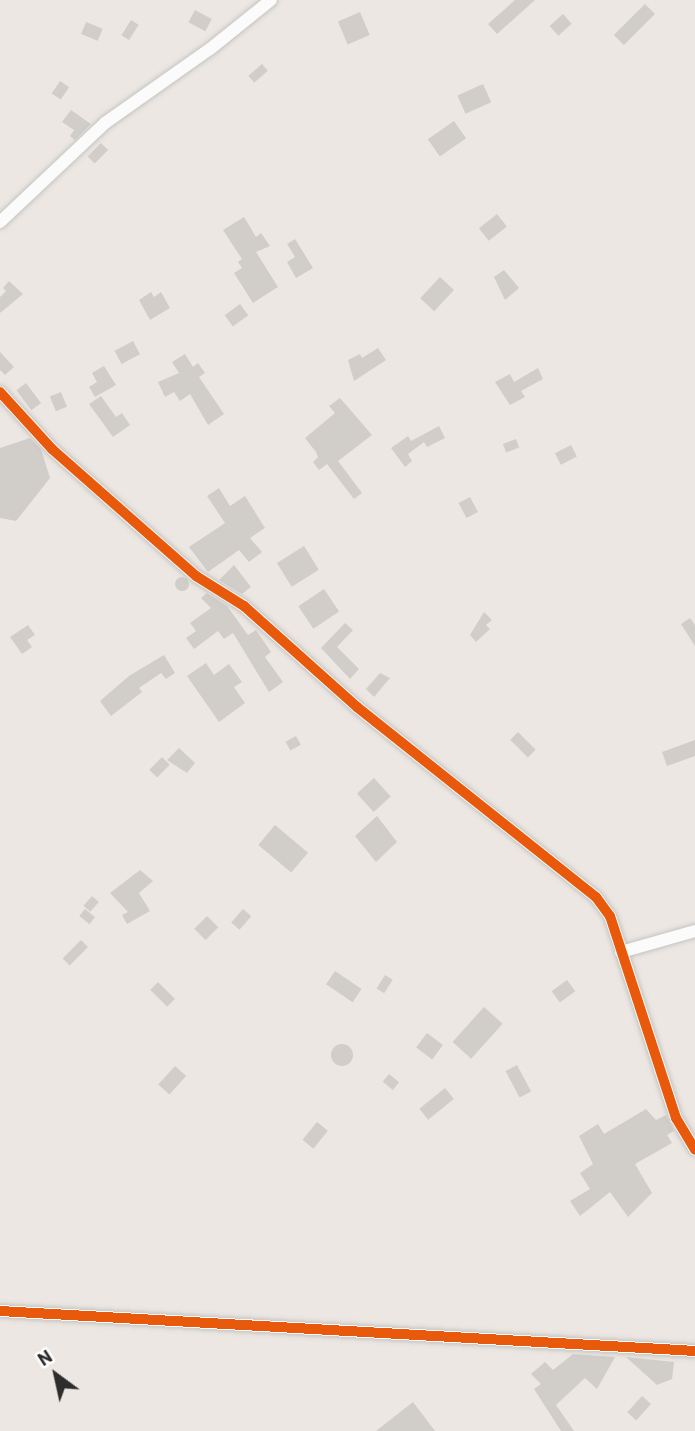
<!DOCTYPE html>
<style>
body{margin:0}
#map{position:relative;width:695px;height:1431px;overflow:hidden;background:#ece7e2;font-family:Barlow,sans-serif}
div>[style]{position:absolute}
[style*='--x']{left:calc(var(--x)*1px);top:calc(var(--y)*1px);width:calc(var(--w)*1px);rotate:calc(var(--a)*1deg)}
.building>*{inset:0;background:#d1cdc9;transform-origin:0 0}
.round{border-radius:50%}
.roads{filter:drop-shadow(0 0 2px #c5c4c3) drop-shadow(0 0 2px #c5c4c3)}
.minor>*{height:12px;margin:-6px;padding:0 6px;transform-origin:6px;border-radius:6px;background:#fcfbfb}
.cycleway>*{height:10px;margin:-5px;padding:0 5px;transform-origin:5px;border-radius:5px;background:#e8590c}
span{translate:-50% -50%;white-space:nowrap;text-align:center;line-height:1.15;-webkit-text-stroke:5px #fff;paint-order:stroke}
.north{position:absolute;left:21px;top:1340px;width:70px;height:70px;-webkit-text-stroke:5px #fff;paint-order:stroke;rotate:327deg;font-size:19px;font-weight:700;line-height:28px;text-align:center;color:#2d2d2d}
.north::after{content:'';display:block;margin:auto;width:24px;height:32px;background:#2d2d2d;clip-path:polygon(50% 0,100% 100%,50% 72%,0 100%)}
</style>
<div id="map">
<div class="building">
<div style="clip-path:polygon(515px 0,535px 0,497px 34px,488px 24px)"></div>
<div style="left:645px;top:4px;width:14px;height:44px;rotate:45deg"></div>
<div style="left:195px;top:10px;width:19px;height:14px;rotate:28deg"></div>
<div style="left:360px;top:12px;width:25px;height:24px;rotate:67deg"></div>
<div style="left:563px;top:14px;width:13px;height:18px;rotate:48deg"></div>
<div style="left:131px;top:20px;width:9px;height:18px;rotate:32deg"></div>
<div style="left:86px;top:22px;width:18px;height:13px;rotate:22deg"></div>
<div style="left:262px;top:64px;width:9px;height:18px;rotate:49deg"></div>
<div style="left:60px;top:81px;width:11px;height:15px;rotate:34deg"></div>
<div style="left:483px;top:84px;width:20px;height:28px;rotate:66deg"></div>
<div style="clip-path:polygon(71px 110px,91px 124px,75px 140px,70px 136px,74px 130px,62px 122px)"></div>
<div style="left:454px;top:121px;width:21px;height:32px;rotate:55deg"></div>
<div style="left:101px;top:143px;width:10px;height:19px;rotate:45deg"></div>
<div style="left:497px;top:214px;width:16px;height:23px;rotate:52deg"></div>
<div style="clip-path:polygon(244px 217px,256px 237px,261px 233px,270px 246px,256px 252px,278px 287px,253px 303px,234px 273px,242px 268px,238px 262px,242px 259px,223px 230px)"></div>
<div style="clip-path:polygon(295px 239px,313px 268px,296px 278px,287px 262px,295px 257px,287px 244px)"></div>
<div style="clip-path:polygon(504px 270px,519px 288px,505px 300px,494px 277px)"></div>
<div style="left:440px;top:277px;width:19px;height:29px;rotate:43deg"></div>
<div style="clip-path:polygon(9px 281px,23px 294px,0 313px,0 297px,6px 291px,3px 288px)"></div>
<div style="clip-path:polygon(151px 292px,154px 297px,161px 292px,170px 308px,150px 320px,139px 300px)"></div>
<div style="left:240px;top:304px;width:14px;height:19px;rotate:54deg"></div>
<div style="left:133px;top:341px;width:15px;height:21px;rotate:62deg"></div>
<div style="clip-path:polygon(378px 348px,386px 360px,354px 381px,348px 360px,360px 354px,362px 358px)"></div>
<div style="clip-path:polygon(0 352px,14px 367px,5px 375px,0 370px)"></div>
<div style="clip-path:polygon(185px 354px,193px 367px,198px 363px,205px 373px,199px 377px,224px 414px,208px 425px,190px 394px,180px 401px,174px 392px,165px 397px,158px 382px,179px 373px,172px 362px)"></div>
<div style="clip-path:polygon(104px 366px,116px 385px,95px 397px,89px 387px,97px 382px,92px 373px)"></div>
<div style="clip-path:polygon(538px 368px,543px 379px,521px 391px,525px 397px,510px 405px,495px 382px,510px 374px,514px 382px)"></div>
<div style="left:26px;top:383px;width:25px;height:12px;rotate:53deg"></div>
<div style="left:61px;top:392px;width:16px;height:12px;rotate:68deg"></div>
<div style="clip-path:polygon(101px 396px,116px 417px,122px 413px,130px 425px,113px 437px,89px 404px)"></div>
<div style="clip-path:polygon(340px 398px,372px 435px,338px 461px,362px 493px,354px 499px,327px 464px,319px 470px,313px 462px,318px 457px,316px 452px,305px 438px,335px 413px,329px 406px)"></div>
<div style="clip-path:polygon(439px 426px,445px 438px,427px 447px,424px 442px,408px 454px,412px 461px,405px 467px,391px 448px,408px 436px,411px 441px)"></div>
<div style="clip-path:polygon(30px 438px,41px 449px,50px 478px,16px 521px,0 518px,0 448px)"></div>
<div style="left:516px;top:439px;width:9px;height:14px;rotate:69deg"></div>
<div style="left:571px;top:445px;width:13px;height:18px;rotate:63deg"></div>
<div style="clip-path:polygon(219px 488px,230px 506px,245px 496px,265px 528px,250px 538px,262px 552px,249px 562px,239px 550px,208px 572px,189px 547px,225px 523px,207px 496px)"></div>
<div style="left:470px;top:497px;width:17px;height:13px;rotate:62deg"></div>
<div style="left:304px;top:546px;width:28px;height:32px;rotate:58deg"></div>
<div style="clip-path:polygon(234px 565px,251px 587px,242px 594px,219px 580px)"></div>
<div class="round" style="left:175px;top:577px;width:14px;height:14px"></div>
<div style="left:324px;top:589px;width:27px;height:31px;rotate:56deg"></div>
<div style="clip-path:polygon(207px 593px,227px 606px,248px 635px,256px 630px,271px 652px,265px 657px,283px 682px,269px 692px,233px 633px,224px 639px,218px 631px,194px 649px,186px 638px,196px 631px,190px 623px,211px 608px,201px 598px)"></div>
<div style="clip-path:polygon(484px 612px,492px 620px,486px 625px,490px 629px,476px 642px,470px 635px)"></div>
<div style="clip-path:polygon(690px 618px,695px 625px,695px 646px,681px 624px)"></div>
<div style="clip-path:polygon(345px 623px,353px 630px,337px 647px,359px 669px,350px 679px,321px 648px)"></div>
<div style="clip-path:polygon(28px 625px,35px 635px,27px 640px,32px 647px,22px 654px,10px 637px)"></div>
<div style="clip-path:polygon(164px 655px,175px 673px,166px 679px,161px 673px,139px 688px,142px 692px,111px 716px,100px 701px,129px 676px)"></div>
<div style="clip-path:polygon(206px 663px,214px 675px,229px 664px,242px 682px,234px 687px,245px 703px,219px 722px,187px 676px)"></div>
<div style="clip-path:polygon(380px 673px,390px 678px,374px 697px,366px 689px)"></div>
<div style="left:518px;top:732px;width:25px;height:11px;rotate:45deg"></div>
<div style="left:296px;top:736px;width:10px;height:12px;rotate:61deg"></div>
<div style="clip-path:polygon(695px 740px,695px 756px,667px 766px,662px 752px)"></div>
<div style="clip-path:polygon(179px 748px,195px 763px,187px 773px,167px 760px)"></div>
<div style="left:162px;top:757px;width:11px;height:18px;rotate:45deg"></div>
<div style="left:374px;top:778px;width:25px;height:23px;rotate:48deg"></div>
<div style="clip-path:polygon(377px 816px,397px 842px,376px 862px,355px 836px)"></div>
<div style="left:275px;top:825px;width:43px;height:26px;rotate:40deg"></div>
<div style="clip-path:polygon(140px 870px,153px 881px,139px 893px,150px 911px,127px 924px,122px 915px,128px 912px,110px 893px)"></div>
<div style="left:92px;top:896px;width:9px;height:13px;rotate:41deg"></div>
<div style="left:85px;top:909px;width:13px;height:9px;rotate:39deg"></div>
<div style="left:243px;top:909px;width:11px;height:18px;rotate:41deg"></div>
<div style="left:207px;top:916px;width:16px;height:18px;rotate:45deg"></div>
<div style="left:81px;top:940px;width:10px;height:26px;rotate:45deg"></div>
<div style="left:335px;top:971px;width:32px;height:16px;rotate:34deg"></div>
<div style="left:385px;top:975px;width:9px;height:16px;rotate:32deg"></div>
<div style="left:567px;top:980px;width:14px;height:19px;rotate:54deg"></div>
<div style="left:158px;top:982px;width:24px;height:11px;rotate:45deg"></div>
<div style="left:484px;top:1007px;width:25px;height:47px;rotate:42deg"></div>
<div style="left:427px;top:1033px;width:20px;height:18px;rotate:37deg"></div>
<div class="round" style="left:331px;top:1044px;width:22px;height:22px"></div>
<div style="left:517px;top:1065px;width:30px;height:13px;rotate:62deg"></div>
<div style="left:175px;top:1066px;width:15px;height:25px;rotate:42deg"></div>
<div style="left:389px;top:1074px;width:13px;height:10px;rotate:39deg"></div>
<div style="left:445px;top:1088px;width:14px;height:33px;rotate:51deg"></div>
<div style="clip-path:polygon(646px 1109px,656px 1120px,666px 1115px,674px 1131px,667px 1135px,672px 1143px,635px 1164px,652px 1193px,628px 1217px,610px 1192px,580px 1216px,570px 1201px,590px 1189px,580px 1173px,593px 1164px,579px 1136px,598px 1124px,604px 1134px)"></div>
<div style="left:317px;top:1122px;width:14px;height:23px;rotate:39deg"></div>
<div style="clip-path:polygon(573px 1354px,615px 1357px,597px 1389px,585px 1378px,556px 1405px,574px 1431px,561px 1431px,534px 1389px,541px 1384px,531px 1374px,545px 1362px,553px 1370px)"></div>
<div style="clip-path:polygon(626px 1357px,674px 1362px,672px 1379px,657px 1385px)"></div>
<div style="left:642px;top:1396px;width:12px;height:22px;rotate:42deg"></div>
<div style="clip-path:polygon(413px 1402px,435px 1431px,376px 1431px)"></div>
</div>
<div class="roads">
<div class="minor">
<div style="--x:0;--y:222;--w:144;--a:-43.3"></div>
<div style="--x:105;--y:123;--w:128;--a:-35.2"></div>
<div style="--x:210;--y:49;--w:78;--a:-38.8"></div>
<div style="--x:0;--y:392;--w:77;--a:47.6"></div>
<div style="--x:52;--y:449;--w:192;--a:41.4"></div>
<div style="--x:196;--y:576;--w:57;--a:32"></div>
<div style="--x:244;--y:606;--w:152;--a:41.8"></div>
<div style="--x:357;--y:707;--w:305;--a:38.5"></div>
<div style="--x:596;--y:897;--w:24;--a:54"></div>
<div style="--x:610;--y:916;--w:213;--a:71.9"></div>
<div style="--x:676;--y:1118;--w:37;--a:59"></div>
<div style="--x:621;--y:952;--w:77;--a:-15.8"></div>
<div style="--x:0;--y:1311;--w:696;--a:3.29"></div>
</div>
</div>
<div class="cycleway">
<div style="--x:0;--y:392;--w:77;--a:47.6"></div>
<div style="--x:52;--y:449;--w:192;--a:41.4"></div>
<div style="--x:196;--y:576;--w:57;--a:32"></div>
<div style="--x:244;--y:606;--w:152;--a:41.8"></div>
<div style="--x:357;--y:707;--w:305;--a:38.5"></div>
<div style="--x:596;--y:897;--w:24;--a:54"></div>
<div style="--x:610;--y:916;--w:213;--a:71.9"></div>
<div style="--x:676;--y:1118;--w:37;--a:59"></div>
<div style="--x:0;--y:1311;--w:696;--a:3.29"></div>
</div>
<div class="north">N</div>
</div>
